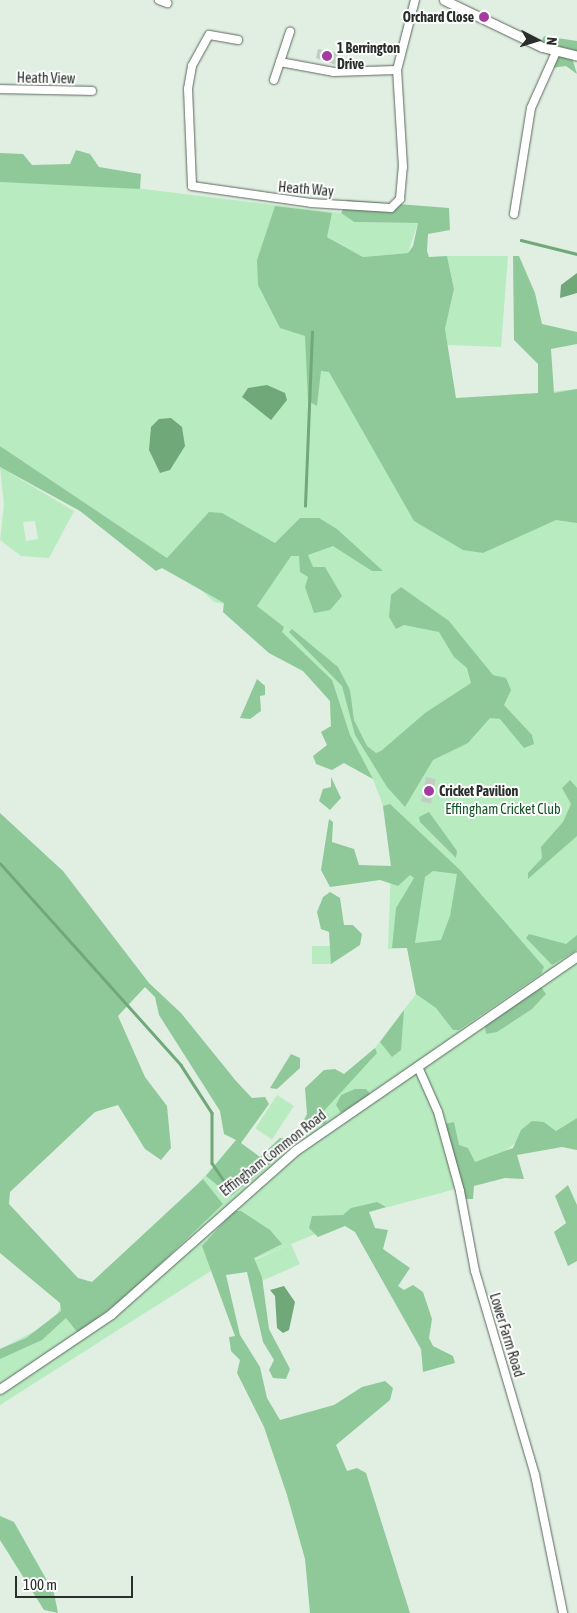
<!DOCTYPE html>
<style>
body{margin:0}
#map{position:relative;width:577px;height:1613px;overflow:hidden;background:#e0efe2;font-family:"Asap Condensed",sans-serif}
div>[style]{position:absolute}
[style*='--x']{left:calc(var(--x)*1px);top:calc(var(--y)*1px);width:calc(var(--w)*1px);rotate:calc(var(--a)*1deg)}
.green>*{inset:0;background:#b9ebc1;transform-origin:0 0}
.forest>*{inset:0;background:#8fc99a}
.water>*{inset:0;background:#70a87a}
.stream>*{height:2.5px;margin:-1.25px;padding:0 1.25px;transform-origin:1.25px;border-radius:1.25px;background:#70a87a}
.building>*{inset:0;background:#c0cfc2;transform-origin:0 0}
.roads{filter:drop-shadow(0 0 1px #5b685d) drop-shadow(0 0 1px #5b685d)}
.minor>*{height:8px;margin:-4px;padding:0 4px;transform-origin:4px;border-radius:4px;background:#fff}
.tertiary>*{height:9px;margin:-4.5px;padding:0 4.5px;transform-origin:4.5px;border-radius:4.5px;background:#fff}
.dots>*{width:14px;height:14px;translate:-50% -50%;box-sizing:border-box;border:2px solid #fff;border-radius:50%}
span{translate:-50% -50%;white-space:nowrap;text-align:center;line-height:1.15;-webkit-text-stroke:4px #fff;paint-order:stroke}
.poi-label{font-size:14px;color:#292f2a;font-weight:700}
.right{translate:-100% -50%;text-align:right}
.left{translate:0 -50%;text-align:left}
.street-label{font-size:14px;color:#292f2a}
.park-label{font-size:14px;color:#145327}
.north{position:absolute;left:512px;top:15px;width:50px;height:50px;-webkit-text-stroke:4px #fff;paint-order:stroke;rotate:95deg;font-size:14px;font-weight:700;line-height:20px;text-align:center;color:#292f2a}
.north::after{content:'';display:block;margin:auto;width:18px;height:22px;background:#292f2a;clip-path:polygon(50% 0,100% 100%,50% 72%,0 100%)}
.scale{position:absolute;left:15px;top:1576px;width:118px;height:22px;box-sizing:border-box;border:2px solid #292f2a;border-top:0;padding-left:6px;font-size:15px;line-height:18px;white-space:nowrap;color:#292f2a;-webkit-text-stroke:4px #fff;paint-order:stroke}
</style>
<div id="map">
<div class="green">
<div style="clip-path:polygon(0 182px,111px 185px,341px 213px,354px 222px,418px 223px,408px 253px,363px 257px,328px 237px,453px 402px,577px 389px,577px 1118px,556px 1131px,544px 1122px,452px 1190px,369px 1212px,218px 1274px,211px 1271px,0 1405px,0 1349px,52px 1322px,78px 1278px,92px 1282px,190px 1193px,236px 1140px,260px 1157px,280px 1138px,288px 1139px,375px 1048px,416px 994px,407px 948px,388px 949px,391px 866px,383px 806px,373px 779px,344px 763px,331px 729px,330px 701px,303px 671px,269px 653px,223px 612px,224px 604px,214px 602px,167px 558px,0 446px)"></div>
<div style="clip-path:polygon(447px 256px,508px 256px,501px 347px,447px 345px,445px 329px,454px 289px)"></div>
<div style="clip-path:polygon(evenodd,0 467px,74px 511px,49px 558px,21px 556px,0 540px,4px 505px,0 467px,35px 521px,38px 539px,26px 541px,23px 522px,35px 521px)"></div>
<div style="left:312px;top:946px;width:20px;height:18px"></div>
<div style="left:277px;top:1095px;width:20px;height:40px;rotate:33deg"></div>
<div style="left:291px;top:1244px;width:22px;height:40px;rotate:66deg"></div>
</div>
<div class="forest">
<div style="clip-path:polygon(544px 36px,577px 41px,577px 51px,541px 42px)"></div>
<div style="clip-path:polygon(557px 55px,572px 58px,577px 74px,566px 66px,551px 68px)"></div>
<div style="clip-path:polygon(76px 150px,90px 154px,99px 167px,141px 174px,140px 189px,0 182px,0 153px,23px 154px,32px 165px,70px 164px)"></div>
<div style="clip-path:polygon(347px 200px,449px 208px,450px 230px,428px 234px,427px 251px,429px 257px,447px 256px,454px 289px,445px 329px,456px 398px,538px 393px,538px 364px,514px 340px,513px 256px,519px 256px,535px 293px,542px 324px,577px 332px,577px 344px,551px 349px,554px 393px,577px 389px,577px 523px,556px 520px,483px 553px,463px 550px,414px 521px,329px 372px,321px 371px,317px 406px,308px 401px,305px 336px,280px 328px,258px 285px,257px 260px,275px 206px,332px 213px,327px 237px,363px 257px,408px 253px,413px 246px,418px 223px,354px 222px,341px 213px)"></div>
<div style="clip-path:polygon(0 446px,167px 558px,209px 512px,222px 513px,275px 543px,300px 518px,319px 518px,337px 529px,383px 571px,372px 571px,333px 546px,308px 555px,313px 567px,325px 567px,342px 596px,330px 610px,314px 613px,305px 587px,308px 577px,300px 572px,299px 556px,291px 556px,257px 606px,284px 627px,282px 632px,332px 680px,350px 735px,373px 779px,344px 763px,332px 770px,316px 764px,313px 756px,327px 745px,321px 732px,331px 726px,330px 701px,303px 671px,269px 653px,223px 612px,224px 603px,162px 568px,156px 571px,80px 511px,0 467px)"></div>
<div style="clip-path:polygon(401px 587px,449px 621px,493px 675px,506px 678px,511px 690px,504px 705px,532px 735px,534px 744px,524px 748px,500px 719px,490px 718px,468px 743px,433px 760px,405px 807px,387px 787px,355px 735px,342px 686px,289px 632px,292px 629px,338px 667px,350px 690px,354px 720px,367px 746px,376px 753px,381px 751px,425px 713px,471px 683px,467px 668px,454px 657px,439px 632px,404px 625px,396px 629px,389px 617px,391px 595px)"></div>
<div style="clip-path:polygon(257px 679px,265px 686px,265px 695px,260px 696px,261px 711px,250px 719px,240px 718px)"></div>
<div style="clip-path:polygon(331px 777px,341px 798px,330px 810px,319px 801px,323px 789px,331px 787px)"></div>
<div style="clip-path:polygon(570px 780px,577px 788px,577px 836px,528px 879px,528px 873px,542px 858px,541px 847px,563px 822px,571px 804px,562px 788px)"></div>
<div style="clip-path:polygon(evenodd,390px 804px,460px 870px,544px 967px,541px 974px,459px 1030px,453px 1030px,436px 1008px,416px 994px,407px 948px,392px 948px,396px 908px,414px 878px,410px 875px,398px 886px,380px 880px,330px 887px,321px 870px,329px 819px,333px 822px,332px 842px,354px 849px,359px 865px,391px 866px,383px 806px,390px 804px,433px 871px,457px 874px,450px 916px,441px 940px,415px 943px,425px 877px,433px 871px)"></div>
<div style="clip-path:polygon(429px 812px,457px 851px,456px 858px,420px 822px,419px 817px)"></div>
<div style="clip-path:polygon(0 813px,63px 871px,149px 983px,181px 1013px,236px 1081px,252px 1098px,265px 1097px,269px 1104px,241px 1143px,260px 1157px,280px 1138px,287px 1139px,269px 1165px,231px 1196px,206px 1176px,236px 1140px,224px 1134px,220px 1111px,159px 1015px,155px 997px,145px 987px,118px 1016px,145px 1077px,167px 1106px,171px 1148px,161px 1160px,145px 1149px,118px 1105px,95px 1112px,10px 1192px,9px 1204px,78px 1278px,92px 1282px,203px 1179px,223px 1204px,128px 1295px,78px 1333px,66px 1318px,42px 1340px,0 1359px,0 1349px,26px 1338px,61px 1311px,60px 1303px,0 1253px)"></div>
<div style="clip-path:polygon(330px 892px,340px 898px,344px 925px,353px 925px,362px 934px,360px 945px,331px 964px,329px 932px,321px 929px,317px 912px,323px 897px)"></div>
<div style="clip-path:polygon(529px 934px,566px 944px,577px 935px,577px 950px,552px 965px,526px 938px)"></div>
<div style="clip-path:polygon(541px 987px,546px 994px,532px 1009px,497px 1032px,486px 1034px,485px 1026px)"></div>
<div style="clip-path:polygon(404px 1010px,401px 1050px,392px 1057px,380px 1042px)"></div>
<div style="clip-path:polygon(375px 1048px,377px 1053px,323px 1112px,329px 1116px,325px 1124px,301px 1126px,307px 1114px,305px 1088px,324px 1070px,335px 1069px,344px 1074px)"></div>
<div style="clip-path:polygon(291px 1054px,300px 1058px,300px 1068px,277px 1089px,270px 1088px)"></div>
<div style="clip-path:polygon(355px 1089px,366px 1089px,370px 1094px,341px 1113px,336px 1105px,341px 1095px)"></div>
<div style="clip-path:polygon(577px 1118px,577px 1150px,562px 1147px,517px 1155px,524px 1179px,505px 1178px,474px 1186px,473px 1199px,466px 1199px,445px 1124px,454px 1122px,459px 1145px,468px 1148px,475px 1162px,513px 1148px,521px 1130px,532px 1121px,544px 1122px,556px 1131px)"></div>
<div style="clip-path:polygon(568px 1185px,577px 1205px,577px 1261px,568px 1266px,554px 1232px,566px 1223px,555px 1196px)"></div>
<div style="clip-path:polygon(377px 1202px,386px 1207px,369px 1212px,375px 1228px,388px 1230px,383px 1249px,410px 1268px,398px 1286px,404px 1290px,413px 1285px,423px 1292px,432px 1319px,429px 1338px,433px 1346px,453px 1356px,455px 1363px,423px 1372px,421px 1349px,355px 1232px,345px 1226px,318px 1237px,309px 1228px,312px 1216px,343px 1215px,351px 1208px)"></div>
<div style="clip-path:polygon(234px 1211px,241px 1211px,270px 1230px,282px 1244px,254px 1258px,262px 1277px,269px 1329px,290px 1369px,286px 1379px,273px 1378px,269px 1370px,274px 1360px,263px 1342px,247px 1272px,226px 1275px,240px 1335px,260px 1367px,267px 1398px,280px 1420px,334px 1405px,362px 1387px,385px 1381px,393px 1388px,390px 1400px,336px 1445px,347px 1471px,357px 1468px,366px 1473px,410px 1613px,310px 1613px,305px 1559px,287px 1495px,264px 1427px,237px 1373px,240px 1360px,231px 1351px,229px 1337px,235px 1336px,202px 1246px)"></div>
<div style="clip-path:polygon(0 1516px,14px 1522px,54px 1593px,58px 1613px,44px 1610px,0 1540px)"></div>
</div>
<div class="water">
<div style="clip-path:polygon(577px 273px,577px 293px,560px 298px,561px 285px)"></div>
<div style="clip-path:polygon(267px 385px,285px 393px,287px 400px,271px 420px,242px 397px,248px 388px)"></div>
<div style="clip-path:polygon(171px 418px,182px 427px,185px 446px,170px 470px,160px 473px,149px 450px,151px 427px,159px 419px)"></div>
<div style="clip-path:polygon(284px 1286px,295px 1302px,289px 1330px,283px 1333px,277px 1328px,275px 1296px,270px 1290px)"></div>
</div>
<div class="stream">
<div style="--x:521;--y:240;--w:58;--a:14"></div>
<div style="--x:305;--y:506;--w:174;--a:-87.7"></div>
<div style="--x:0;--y:863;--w:271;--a:48.1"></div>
<div style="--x:181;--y:1065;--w:57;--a:57.1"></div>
<div style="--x:212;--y:1113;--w:50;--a:90"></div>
<div style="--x:212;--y:1163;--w:34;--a:56"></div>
</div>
<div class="building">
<div style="clip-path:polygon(318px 49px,338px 53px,336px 65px,316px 58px)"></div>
<div style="left:426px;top:777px;width:10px;height:25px;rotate:11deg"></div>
</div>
<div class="roads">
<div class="minor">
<div style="--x:159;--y:0;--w:9;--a:21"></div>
<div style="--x:238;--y:40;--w:29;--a:-170"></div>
<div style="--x:209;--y:35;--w:35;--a:119"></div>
<div style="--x:192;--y:66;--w:23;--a:100"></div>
<div style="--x:188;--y:89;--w:97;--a:87.6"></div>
<div style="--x:192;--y:186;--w:120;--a:8.1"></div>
<div style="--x:311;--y:203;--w:80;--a:3.6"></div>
<div style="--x:391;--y:208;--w:13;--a:-45"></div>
<div style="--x:400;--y:199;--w:32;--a:-85"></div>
<div style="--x:403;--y:167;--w:97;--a:-93.5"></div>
<div style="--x:397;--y:70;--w:72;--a:-75.6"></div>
<div style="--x:280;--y:62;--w:55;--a:10.5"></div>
<div style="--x:334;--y:72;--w:63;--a:-1.8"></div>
<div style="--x:274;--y:80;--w:51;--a:-71.6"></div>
<div style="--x:0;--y:89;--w:92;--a:1.2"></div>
<div style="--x:514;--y:214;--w:107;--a:-80.9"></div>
<div style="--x:531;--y:108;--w:61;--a:-65.9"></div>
<div style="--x:418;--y:1067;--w:49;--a:66"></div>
<div style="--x:438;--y:1112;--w:82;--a:74.4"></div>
<div style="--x:460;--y:1191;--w:81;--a:79.4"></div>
<div style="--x:475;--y:1271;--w:213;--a:73.6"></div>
<div style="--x:535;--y:1475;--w:141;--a:78.5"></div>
</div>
<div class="tertiary">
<div style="--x:444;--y:0;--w:109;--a:25.6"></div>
<div style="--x:542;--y:47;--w:36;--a:14"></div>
<div style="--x:0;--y:1389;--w:134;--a:-34"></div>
<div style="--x:111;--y:1314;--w:247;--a:-41.6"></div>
<div style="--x:296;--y:1150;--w:341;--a:-34.6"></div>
</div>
</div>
<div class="dots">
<div style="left:484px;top:17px;background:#a43ca0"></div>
<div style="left:327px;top:56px;background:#a43ca0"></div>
<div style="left:429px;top:791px;background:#a43ca0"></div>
</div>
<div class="poi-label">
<span class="right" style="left:474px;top:17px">Orchard Close</span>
<span class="left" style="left:337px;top:56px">1 Berrington<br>Drive</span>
<span class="left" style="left:439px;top:791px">Cricket Pavilion</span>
</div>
<div class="street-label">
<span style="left:46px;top:78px;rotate:1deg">Heath View</span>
<span style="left:306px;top:189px;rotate:5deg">Heath Way</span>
<span style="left:273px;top:1153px;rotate:-38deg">Effingham Common Road</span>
<span style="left:507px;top:1335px;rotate:73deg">Lower Farm Road</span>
</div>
<div class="park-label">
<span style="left:503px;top:809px">Effingham Cricket Club</span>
</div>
<div class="north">N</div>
<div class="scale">100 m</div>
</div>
